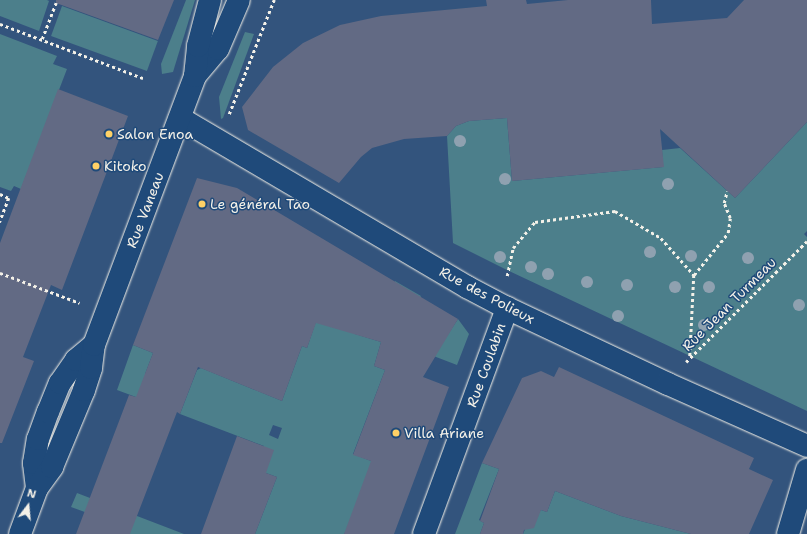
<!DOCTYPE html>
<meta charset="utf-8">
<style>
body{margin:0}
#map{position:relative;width:807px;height:534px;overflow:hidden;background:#33547d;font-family:"Shantell Sans",sans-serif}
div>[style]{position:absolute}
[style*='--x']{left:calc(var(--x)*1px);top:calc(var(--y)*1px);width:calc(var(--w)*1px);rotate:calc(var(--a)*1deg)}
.green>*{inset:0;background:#4c7f8b;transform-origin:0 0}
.building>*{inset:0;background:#626a84}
.path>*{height:2.5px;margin-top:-1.25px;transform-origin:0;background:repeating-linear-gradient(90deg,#f4f1e8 0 3px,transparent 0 6px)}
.roads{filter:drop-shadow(0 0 1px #f4f1e8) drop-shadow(0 0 1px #f4f1e8)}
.street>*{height:22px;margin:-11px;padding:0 11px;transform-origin:11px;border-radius:11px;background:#1f4a7a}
.secondary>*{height:22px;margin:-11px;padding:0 11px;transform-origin:11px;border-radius:11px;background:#1f4a7a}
.trees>*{width:12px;height:12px;margin:-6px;border-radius:50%;background:#8fa1b0}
.dots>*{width:11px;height:11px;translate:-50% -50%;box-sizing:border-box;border:2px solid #1f4a7a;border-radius:50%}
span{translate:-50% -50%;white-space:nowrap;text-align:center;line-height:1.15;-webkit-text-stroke:3px #1f4a7a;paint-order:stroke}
.poi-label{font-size:14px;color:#f4f1e8}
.left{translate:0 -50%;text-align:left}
.street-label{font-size:14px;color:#f4f1e8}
.north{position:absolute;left:8px;top:486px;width:40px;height:40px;-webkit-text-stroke:3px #1f4a7a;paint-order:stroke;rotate:16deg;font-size:11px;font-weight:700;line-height:16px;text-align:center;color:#f4f1e8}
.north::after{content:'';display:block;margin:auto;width:14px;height:18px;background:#f4f1e8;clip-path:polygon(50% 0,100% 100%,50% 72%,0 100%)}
</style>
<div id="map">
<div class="green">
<div style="clip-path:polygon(0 0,47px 0,49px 1px,39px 31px,0 16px)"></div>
<div style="clip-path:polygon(186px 0,195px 0,173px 72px,162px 74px,161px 64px)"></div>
<div style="left:62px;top:6px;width:102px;height:32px;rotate:20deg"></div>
<div style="clip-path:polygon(245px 32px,254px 34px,223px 118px,221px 119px,219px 97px)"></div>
<div style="clip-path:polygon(0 34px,57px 56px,53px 64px,67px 69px,21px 189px,14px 186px,11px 191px,0 187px)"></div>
<div style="clip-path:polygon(507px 118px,512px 181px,663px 167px,662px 150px,680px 148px,735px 198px,807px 122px,807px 231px,804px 234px,807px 237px,807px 411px,507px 270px,453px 243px,447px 136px,456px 126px,469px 121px)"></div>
<div style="clip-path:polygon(evenodd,395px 281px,421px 296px,411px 314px,355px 334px,381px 342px,374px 366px,385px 370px,353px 454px,389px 468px,344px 534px,255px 534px,277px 477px,255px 469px,264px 446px,180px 414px,197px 370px,201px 368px,282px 401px,302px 346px,307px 348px,323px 301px,385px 309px,395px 281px,273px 425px,282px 428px,278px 439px,269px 435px,273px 425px)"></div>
<div style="clip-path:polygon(458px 319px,469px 334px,457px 365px,423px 352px,447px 336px)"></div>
<div style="clip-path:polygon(133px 345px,153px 353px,145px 374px,153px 377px,144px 400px,117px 390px)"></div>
<div style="clip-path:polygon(482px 463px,499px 469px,479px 520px,484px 523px,480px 534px,455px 534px)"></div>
<div style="clip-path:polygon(555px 491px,621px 516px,691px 534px,523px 534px,526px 527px,541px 510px,547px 512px)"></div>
<div style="clip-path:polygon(77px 493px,184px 534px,111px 534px,115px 523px,71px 507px)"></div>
</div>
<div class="building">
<div style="clip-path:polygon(56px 0,174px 0,158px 40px,56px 3px)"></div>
<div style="clip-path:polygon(486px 0,526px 0,527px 4px,568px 0,651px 0,652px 24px,727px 18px,744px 0,807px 0,807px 122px,735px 198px,660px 129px,664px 167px,512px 181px,507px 118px,469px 121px,456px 126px,447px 136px,404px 139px,372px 148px,361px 157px,339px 183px,248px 130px,242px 107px,273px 67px,303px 43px,340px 25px,381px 16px,487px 6px)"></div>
<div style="clip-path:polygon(58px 89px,128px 116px,62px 290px,51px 285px,23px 357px,34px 361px,2px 443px,0 443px,0 243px)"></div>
<div style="clip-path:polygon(197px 178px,237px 188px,458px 319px,423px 377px,449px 387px,394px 534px,344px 534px,371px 461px,353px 455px,385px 370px,374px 366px,381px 342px,316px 323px,307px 348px,302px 346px,282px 401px,198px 367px,180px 414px,177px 412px,130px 534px,76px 534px,129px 395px,136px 397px,153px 353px,133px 345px)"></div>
<div style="clip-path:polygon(559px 367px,754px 458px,749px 469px,773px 480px,749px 534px,691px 534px,621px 516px,555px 491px,547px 512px,541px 510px,534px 528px,524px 530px,523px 534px,480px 534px,484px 523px,480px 521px,499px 469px,482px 463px,522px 378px,541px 371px,554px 377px)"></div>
<div style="clip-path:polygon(237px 436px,274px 450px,266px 473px,277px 477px,255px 534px,201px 534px)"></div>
</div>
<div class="path">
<div style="--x:0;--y:24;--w:153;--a:20.7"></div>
<div style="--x:42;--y:39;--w:39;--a:-69"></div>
<div style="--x:229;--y:114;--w:123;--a:-68.5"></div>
<div style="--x:0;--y:194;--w:10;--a:24"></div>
<div style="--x:9;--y:198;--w:26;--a:111"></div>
<div style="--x:0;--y:273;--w:85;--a:20.6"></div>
<div style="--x:694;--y:275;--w:54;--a:-51"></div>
<div style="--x:728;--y:233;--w:15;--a:-82"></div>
<div style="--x:730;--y:218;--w:16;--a:-112"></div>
<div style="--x:724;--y:203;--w:12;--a:-76"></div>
<div style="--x:507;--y:276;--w:29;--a:-78"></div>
<div style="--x:513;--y:248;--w:34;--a:-50"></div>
<div style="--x:535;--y:222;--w:81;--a:-7.8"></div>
<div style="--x:615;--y:211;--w:53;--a:30.4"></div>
<div style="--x:661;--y:238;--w:50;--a:48.3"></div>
<div style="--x:694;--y:275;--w:82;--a:92.8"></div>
<div style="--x:686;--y:362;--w:171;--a:-45"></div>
</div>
<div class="roads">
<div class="street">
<div style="--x:180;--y:118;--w:333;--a:30.5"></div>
<div style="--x:467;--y:287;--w:45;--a:27.7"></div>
<div style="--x:507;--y:308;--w:178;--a:25.3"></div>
<div style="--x:668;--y:384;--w:152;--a:24"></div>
<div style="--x:424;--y:534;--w:241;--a:-69.8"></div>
<div style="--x:788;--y:534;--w:67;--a:-73.5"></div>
</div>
<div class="secondary">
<div style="--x:195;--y:76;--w:35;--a:-50"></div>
<div style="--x:218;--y:49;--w:53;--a:-66.8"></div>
<div style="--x:37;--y:488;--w:25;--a:-97"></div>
<div style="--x:34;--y:463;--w:24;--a:-81"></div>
<div style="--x:38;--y:439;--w:29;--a:-70"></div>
<div style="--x:48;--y:412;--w:31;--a:-68"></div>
<div style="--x:60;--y:383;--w:28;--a:-55"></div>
<div style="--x:76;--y:360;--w:23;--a:-40"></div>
<div style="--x:20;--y:534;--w:49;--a:-69.7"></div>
<div style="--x:37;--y:488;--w:26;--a:-54"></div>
<div style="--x:52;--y:467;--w:83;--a:-67.4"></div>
<div style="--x:84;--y:390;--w:23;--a:-72"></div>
<div style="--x:91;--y:368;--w:23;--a:-83"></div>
<div style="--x:94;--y:345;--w:287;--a:-69.4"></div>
<div style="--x:195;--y:76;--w:30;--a:-84"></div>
<div style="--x:198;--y:46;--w:48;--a:-75.4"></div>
</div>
</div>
<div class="trees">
<div style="left:460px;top:141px"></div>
<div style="left:505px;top:179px"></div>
<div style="left:668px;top:184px"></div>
<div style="left:650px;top:252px"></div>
<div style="left:691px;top:256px"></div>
<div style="left:500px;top:257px"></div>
<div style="left:748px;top:258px"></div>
<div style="left:531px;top:267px"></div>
<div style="left:548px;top:274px"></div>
<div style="left:587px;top:282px"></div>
<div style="left:627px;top:285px"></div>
<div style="left:675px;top:287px"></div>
<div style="left:709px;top:287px"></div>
<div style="left:799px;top:305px"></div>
<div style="left:618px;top:316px"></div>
<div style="left:704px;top:325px"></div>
</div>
<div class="dots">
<div style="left:109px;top:134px;background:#ffd166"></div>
<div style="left:96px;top:166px;background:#ffd166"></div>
<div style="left:202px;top:204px;background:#ffd166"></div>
<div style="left:396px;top:433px;background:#ffd166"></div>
</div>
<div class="poi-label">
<span class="left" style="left:117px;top:134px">Salon Enoa</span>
<span class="left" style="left:104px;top:166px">Kitoko</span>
<span class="left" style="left:210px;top:204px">Le général Tao</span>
<span class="left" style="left:404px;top:433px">Villa Ariane</span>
</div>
<div class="street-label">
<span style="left:145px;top:210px;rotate:-69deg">Rue Vaneau</span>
<span style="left:487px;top:295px;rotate:28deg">Rue des Polieux</span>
<span style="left:729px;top:304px;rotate:-45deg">Rue Jean Turmeau</span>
<span style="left:486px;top:365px;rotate:-70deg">Rue Coulabin</span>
</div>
<div class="north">N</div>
</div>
